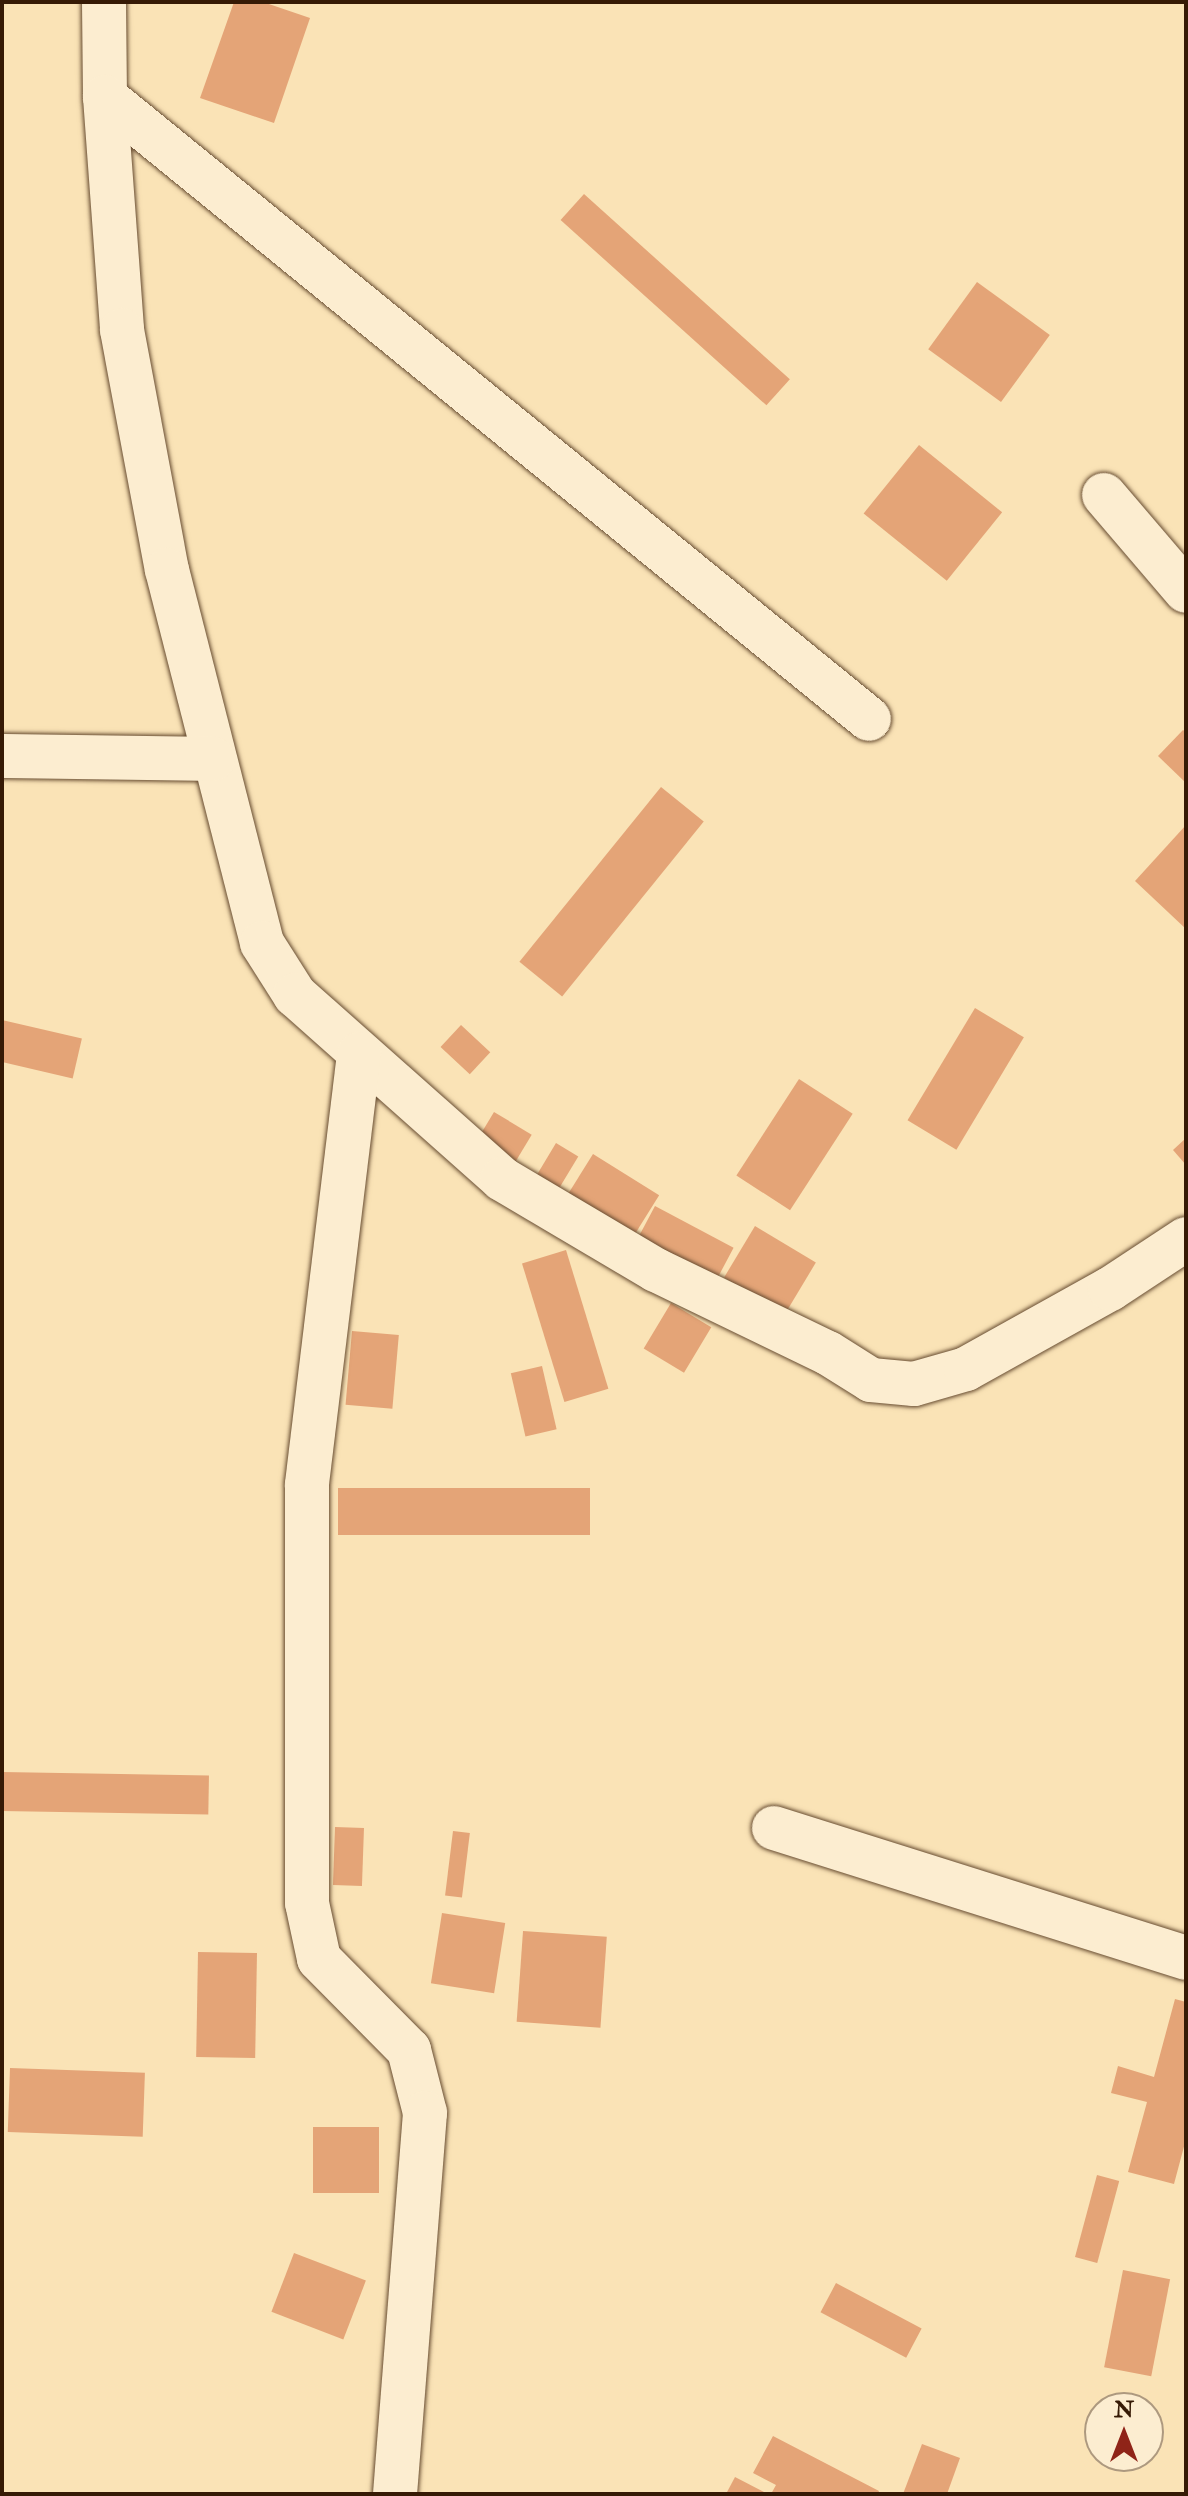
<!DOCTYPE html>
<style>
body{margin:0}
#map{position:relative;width:1188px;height:2496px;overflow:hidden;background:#fae3b6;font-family:"IM FELL Double Pica",serif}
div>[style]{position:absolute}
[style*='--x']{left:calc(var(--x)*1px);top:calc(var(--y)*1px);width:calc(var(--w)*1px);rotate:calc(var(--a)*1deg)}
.building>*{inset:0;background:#e4a477;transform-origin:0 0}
.roads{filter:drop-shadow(0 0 2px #674c31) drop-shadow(0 0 2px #674c31)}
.minor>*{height:44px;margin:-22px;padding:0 22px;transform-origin:22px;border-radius:22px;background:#fcedd0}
span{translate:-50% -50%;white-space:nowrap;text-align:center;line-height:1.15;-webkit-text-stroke:8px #fcedd0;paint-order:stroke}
.frame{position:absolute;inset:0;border:4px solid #361a05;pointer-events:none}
.north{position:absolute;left:1084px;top:2392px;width:80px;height:80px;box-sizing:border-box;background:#fcedd0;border:2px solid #ad997f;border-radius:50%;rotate:0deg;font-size:22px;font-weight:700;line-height:32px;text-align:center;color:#361a05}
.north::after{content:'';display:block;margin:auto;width:28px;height:36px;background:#8f2418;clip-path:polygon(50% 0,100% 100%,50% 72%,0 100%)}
</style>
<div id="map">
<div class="building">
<div style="clip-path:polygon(234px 2px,263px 2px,310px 18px,274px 123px,200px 98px)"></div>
<div style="left:584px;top:194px;width:277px;height:35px;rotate:42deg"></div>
<div style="left:977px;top:282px;width:90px;height:83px;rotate:36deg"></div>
<div style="left:919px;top:445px;width:107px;height:88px;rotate:39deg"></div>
<div style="clip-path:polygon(1183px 730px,1186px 732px,1186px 783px,1158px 756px)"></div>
<div style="left:661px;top:787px;width:55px;height:225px;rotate:39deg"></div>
<div style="clip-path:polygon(1186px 825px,1186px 929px,1135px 881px)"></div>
<div style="left:975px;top:1008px;width:57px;height:131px;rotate:31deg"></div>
<div style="left:2px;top:1020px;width:82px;height:41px;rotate:13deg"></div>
<div style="left:461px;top:1025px;width:40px;height:30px;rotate:43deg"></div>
<div style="left:799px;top:1079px;width:64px;height:115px;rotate:33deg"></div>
<div style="left:494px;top:1112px;width:44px;height:38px;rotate:31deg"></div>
<div style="clip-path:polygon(1186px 1138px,1186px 1165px,1173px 1150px)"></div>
<div style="left:556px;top:1143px;width:26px;height:39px;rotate:31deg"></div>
<div style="left:593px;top:1154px;width:78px;height:55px;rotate:32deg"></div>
<div style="left:655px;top:1206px;width:89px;height:38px;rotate:28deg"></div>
<div style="left:755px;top:1226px;width:71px;height:60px;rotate:31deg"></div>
<div style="left:566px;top:1250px;width:145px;height:46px;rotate:73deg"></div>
<div style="left:671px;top:1303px;width:47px;height:53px;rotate:31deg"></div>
<div style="left:352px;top:1331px;width:47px;height:74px;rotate:5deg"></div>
<div style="left:542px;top:1366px;width:65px;height:32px;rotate:77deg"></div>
<div style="left:338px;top:1488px;width:252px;height:47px"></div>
<div style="left:2px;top:1772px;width:207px;height:39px;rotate:1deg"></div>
<div style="left:335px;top:1827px;width:29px;height:58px;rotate:2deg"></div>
<div style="left:453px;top:1831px;width:17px;height:65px;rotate:7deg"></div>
<div style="left:442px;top:1913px;width:64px;height:71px;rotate:9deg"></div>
<div style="left:523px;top:1931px;width:84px;height:91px;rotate:4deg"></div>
<div style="left:198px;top:1952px;width:59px;height:105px;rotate:1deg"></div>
<div style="clip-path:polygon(1175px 1999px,1186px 2002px,1186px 2139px,1174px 2184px,1128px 2172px,1147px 2102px,1111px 2093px,1118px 2066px,1154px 2077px)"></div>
<div style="left:10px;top:2068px;width:135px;height:64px;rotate:2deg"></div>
<div style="left:313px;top:2127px;width:66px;height:66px"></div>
<div style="left:1097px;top:2175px;width:23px;height:85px;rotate:15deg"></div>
<div style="left:294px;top:2253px;width:77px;height:63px;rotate:21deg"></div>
<div style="left:1123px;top:2270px;width:48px;height:99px;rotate:11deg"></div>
<div style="left:836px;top:2283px;width:97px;height:33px;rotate:28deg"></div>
<div style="clip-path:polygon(773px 2436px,879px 2491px,878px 2494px,771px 2494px,776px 2485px,753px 2473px)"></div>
<div style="clip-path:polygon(922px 2444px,960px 2458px,947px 2494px,903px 2494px)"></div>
<div style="clip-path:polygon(735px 2477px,768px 2494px,726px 2494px)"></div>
</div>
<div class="roads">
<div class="minor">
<div style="--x:104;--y:2;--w:95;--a:89.4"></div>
<div style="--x:105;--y:97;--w:234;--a:85.8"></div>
<div style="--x:122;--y:330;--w:244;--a:79.4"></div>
<div style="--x:167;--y:570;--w:385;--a:75.7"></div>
<div style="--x:262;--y:943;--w:62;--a:57.6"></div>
<div style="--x:295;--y:995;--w:277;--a:41.6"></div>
<div style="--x:502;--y:1179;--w:179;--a:30.6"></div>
<div style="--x:656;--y:1270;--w:191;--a:25.8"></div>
<div style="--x:828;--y:1353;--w:51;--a:32.1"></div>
<div style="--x:871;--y:1380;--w:43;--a:5.3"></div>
<div style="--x:914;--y:1384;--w:54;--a:-16.1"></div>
<div style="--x:966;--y:1369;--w:165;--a:-29.1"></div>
<div style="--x:1110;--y:1289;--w:91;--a:-33.3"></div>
<div style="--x:105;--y:97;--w:985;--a:39.15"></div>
<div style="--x:1104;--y:495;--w:126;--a:49.5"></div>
<div style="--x:2;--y:756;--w:211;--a:0.8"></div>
<div style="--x:359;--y:1054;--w:434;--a:96.9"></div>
<div style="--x:307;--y:1485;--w:418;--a:90"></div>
<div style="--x:307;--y:1903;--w:57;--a:77.9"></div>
<div style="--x:319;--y:1959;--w:128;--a:45.3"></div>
<div style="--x:409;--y:2050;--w:65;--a:75.7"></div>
<div style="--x:425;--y:2113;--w:382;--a:94.5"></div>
<div style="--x:774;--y:1828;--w:432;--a:17.5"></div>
</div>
</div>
<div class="frame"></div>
<div class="north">N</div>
</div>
